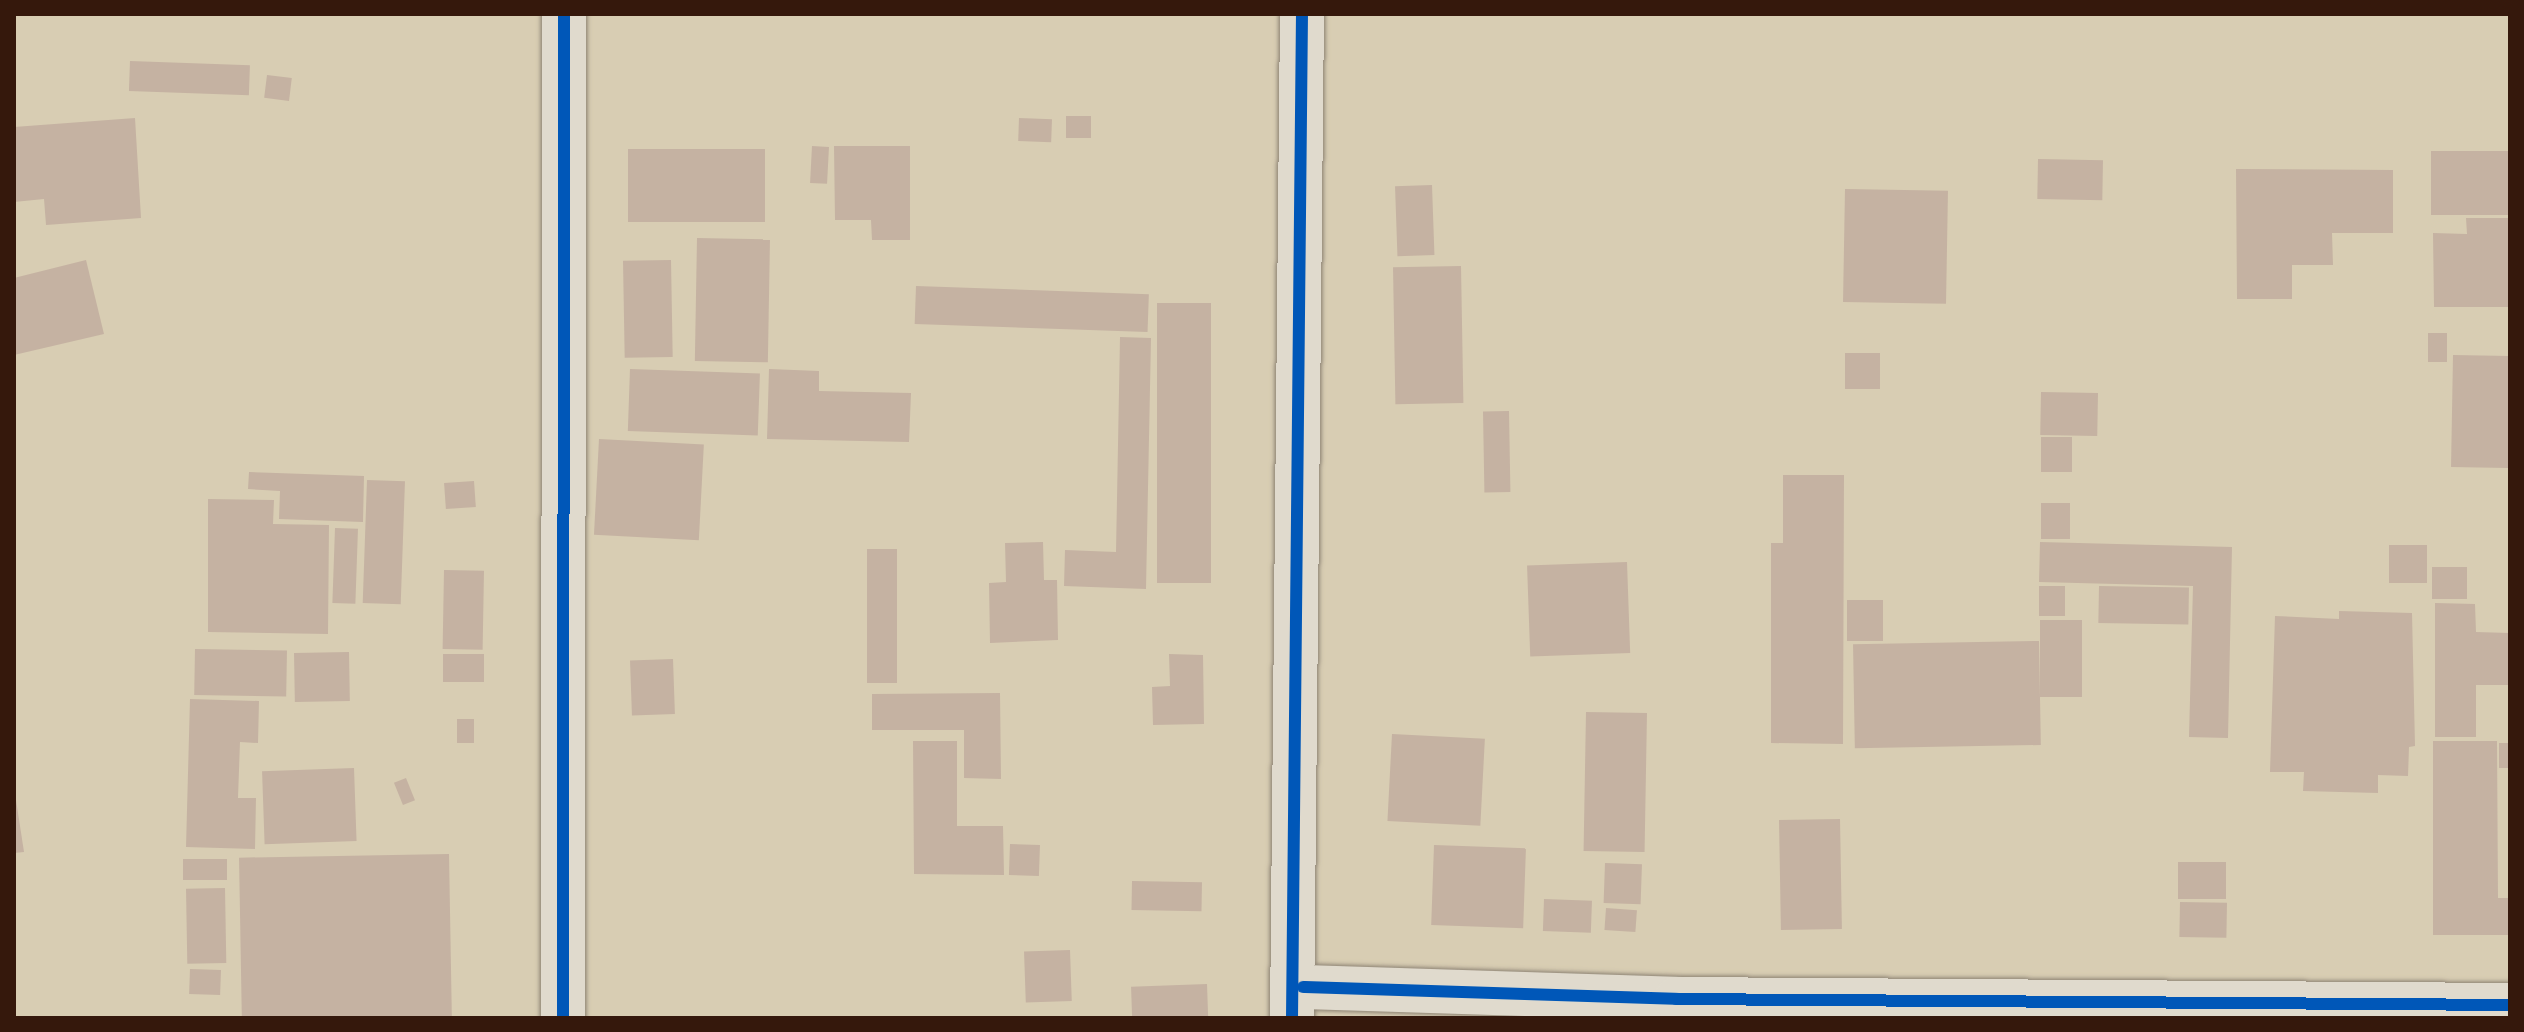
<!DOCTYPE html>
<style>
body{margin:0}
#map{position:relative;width:2524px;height:1032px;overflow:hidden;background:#d8cdb3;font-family:"IM FELL Double Pica",serif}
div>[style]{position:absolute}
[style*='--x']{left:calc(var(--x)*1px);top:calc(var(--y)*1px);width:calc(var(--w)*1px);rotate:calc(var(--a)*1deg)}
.building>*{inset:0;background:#c5b2a2;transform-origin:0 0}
.roads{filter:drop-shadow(0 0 2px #8e8475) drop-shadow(0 0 2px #8e8475)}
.street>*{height:44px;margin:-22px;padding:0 22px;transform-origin:22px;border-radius:22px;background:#e0dacd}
.cycleway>*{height:12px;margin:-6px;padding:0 6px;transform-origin:6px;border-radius:6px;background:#0057b8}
span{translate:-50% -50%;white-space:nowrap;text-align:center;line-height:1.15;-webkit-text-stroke:8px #efe2c4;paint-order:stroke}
.frame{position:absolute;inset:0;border:16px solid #35180c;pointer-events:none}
</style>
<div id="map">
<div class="building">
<div style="left:130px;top:61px;width:120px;height:30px;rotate:2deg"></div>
<div style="left:267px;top:75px;width:25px;height:23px;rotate:7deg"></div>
<div style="left:1066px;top:116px;width:25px;height:22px"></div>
<div style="clip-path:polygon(135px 118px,141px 218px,46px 225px,44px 199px,14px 202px,14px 127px)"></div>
<div style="left:1019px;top:118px;width:33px;height:23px;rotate:2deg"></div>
<div style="left:812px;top:146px;width:17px;height:37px;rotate:3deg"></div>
<div style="clip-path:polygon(834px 146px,910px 146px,910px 240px,872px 240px,871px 220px,835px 220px)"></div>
<div style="left:628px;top:149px;width:137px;height:73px"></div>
<div style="left:2431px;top:151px;width:79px;height:64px"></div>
<div style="left:2038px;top:159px;width:65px;height:40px;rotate:1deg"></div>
<div style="clip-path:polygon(2236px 169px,2393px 170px,2393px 233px,2332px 233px,2333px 265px,2292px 265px,2292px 299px,2237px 299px)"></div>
<div style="left:1432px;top:185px;width:70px;height:37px;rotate:88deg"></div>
<div style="left:1845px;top:189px;width:103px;height:113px;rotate:1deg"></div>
<div style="clip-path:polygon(2466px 218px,2509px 218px,2510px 307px,2434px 307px,2433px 233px,2467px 234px)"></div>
<div style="left:697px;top:238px;width:73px;height:123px;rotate:1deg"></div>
<div style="clip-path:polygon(86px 260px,104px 334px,14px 355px,14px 278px)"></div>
<div style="left:671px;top:260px;width:97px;height:48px;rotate:89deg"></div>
<div style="left:1461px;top:266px;width:137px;height:68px;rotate:89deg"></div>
<div style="left:916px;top:286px;width:233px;height:38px;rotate:2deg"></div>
<div style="left:1157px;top:303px;width:54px;height:280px"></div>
<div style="left:2428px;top:333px;width:19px;height:29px"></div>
<div style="clip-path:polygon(1120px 337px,1151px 338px,1146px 589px,1064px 586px,1065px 550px,1116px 552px)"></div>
<div style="left:1845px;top:353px;width:35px;height:36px"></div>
<div style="left:2453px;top:355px;width:57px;height:112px;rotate:1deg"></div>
<div style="left:630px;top:369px;width:130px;height:62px;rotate:2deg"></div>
<div style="clip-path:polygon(769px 369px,819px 371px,819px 391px,911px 393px,909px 442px,767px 439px)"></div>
<div style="left:2041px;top:392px;width:57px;height:43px;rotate:1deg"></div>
<div style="left:1509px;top:411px;width:81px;height:26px;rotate:89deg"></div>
<div style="left:2041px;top:437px;width:31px;height:35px"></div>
<div style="left:599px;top:439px;width:105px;height:96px;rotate:3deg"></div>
<div style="clip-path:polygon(249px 472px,364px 476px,363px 522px,279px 519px,280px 491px,248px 489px)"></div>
<div style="clip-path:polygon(1783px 475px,1844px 475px,1843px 744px,1771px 743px,1771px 543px,1783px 543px)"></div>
<div style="left:367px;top:480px;width:38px;height:123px;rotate:2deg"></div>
<div style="left:474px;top:481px;width:26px;height:30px;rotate:86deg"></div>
<div style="clip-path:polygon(208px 499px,274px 500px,273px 524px,329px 525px,328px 634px,208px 632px)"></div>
<div style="left:2041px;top:503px;width:29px;height:36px"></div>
<div style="left:335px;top:528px;width:23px;height:75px;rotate:2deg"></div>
<div style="clip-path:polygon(1043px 542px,1044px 580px,1057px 580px,1058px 640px,990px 643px,989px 583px,1006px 582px,1005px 543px)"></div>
<div style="clip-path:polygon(2040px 542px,2232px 547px,2228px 738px,2189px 737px,2193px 586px,2039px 582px)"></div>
<div style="left:2389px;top:545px;width:38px;height:38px"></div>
<div style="left:867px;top:549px;width:30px;height:134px"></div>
<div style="left:1627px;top:562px;width:91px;height:100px;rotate:88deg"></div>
<div style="left:2432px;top:567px;width:35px;height:32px"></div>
<div style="left:444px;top:570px;width:40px;height:79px;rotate:1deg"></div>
<div style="left:2039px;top:586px;width:26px;height:30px"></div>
<div style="left:2099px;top:586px;width:90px;height:37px;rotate:1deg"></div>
<div style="left:1847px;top:600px;width:36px;height:41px"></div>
<div style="clip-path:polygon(2435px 603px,2475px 604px,2476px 632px,2510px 633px,2510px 685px,2476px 685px,2476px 737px,2435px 737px)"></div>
<div style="clip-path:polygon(2339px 611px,2412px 613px,2415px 746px,2409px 747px,2408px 776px,2378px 775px,2378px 793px,2303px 791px,2304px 772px,2270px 772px,2275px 616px,2339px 619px)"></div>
<div style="left:2040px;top:620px;width:42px;height:77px"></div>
<div style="left:2039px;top:641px;width:104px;height:186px;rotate:89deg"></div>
<div style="left:195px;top:649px;width:92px;height:46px;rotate:1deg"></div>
<div style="left:349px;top:652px;width:49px;height:55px;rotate:89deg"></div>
<div style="left:484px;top:654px;width:28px;height:41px;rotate:90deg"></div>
<div style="clip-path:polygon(1169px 654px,1203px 655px,1204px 724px,1153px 725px,1152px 687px,1170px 686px)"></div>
<div style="left:673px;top:659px;width:55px;height:43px;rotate:88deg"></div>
<div style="clip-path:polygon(1000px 693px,1001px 779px,964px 778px,964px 730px,872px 730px,872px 694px)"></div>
<div style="clip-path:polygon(190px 699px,259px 701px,258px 743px,240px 742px,238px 798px,256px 798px,255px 849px,186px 847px)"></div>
<div style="left:1586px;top:712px;width:61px;height:139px;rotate:1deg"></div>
<div style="left:457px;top:719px;width:17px;height:24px"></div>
<div style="left:1392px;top:734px;width:93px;height:87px;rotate:3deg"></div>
<div style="clip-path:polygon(913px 741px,957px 741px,957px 826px,1003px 826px,1004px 875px,914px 874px)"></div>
<div style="clip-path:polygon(2433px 741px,2497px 741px,2498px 898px,2510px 898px,2510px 935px,2433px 935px)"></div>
<div style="left:2499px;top:743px;width:11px;height:25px"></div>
<div style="left:354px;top:768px;width:73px;height:92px;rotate:88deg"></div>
<div style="left:406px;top:778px;width:24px;height:13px;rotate:68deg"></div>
<div style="clip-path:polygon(14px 787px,24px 852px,14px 853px)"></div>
<div style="left:1840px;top:819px;width:110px;height:61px;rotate:89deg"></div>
<div style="left:1010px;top:844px;width:30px;height:31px;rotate:2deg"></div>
<div style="left:1434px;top:845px;width:92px;height:80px;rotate:2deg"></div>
<div style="left:449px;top:854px;width:164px;height:210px;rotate:89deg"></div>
<div style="left:227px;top:859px;width:21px;height:44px;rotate:90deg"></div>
<div style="left:2178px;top:862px;width:48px;height:37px"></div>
<div style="left:1605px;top:863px;width:37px;height:40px;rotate:2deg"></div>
<div style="left:1132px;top:881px;width:70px;height:29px;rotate:1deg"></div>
<div style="left:225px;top:888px;width:75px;height:39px;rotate:89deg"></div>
<div style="left:1544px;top:899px;width:48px;height:32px;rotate:2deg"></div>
<div style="left:2180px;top:902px;width:47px;height:35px;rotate:1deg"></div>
<div style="left:1606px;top:908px;width:31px;height:22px;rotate:4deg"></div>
<div style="left:1070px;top:950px;width:51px;height:46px;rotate:88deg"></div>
<div style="left:190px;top:969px;width:31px;height:25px;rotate:2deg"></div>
<div style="left:1207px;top:984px;width:34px;height:76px;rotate:88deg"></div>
</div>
<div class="roads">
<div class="street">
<div style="--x:1303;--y:987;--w:373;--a:1.8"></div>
<div style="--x:1676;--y:999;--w:834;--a:0.41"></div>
<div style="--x:563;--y:1018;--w:1004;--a:-89.94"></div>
<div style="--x:1292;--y:1018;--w:1004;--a:-89.43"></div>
</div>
</div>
<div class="cycleway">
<div style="--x:1303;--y:987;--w:373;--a:1.8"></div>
<div style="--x:1676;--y:999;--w:834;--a:0.41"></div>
<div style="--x:563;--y:1018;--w:1004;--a:-89.94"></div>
<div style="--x:1292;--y:1018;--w:1004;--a:-89.43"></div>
</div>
<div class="frame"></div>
</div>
